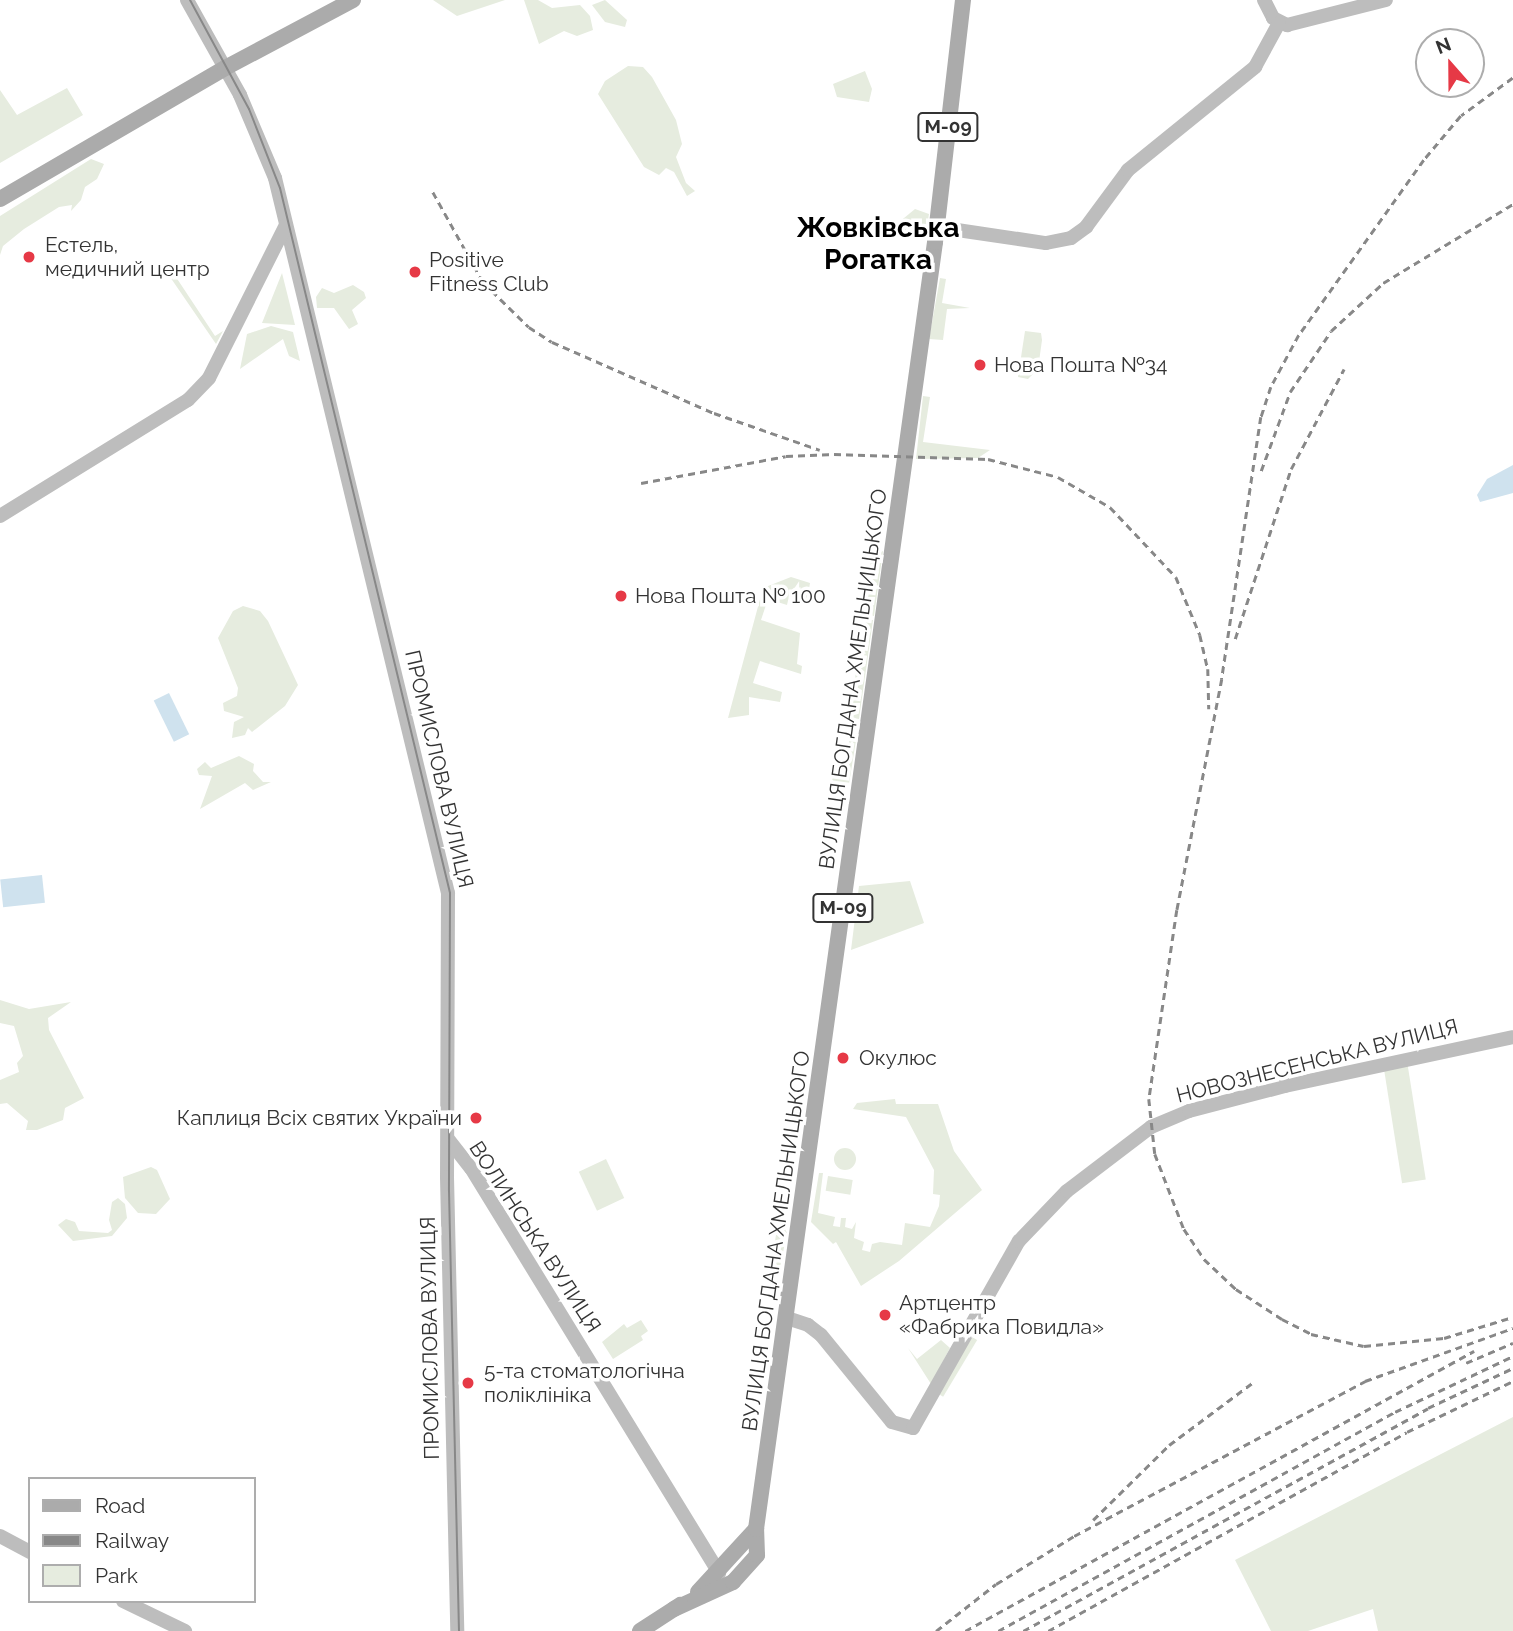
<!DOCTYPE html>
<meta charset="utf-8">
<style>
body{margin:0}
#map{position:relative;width:1513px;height:1631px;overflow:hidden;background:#fff;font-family:Raleway,sans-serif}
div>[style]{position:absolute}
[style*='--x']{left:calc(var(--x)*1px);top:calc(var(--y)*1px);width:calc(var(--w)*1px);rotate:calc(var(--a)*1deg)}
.green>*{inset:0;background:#e6ecdf;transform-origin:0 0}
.round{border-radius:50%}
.water>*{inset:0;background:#cfe2ee;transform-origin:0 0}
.secondary>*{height:14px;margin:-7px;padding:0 7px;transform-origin:7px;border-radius:7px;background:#bdbdbd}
.primary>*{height:16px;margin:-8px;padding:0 8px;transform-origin:8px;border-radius:8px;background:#ababab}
.tram>*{height:2px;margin:-1px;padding:0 1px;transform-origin:1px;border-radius:1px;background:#888}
.rail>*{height:2.5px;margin-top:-1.25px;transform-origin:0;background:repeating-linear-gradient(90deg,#888 0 7px,transparent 0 12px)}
.dots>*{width:19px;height:19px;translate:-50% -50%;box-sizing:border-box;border:4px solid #fff;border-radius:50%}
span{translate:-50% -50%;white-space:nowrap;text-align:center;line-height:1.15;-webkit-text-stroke:7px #fff;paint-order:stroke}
.shield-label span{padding:2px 5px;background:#fff;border:2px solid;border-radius:5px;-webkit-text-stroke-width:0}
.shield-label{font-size:19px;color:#333;font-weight:700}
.poi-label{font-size:21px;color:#333}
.left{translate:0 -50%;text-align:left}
.right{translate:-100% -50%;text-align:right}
.street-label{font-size:21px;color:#333}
.district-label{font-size:28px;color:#000;font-weight:700}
.legend{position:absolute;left:28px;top:1477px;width:228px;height:126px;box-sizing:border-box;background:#fff;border:2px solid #adadad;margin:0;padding:9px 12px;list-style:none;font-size:21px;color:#333}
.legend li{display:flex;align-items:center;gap:14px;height:35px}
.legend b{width:35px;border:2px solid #adadad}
.north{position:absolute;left:1415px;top:28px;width:70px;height:70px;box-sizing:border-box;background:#fff;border:2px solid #adadad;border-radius:50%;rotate:339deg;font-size:19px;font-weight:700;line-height:28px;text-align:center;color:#333}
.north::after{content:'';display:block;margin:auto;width:24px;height:32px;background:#e63946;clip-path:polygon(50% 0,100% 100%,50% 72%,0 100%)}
</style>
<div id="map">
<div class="green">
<div style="clip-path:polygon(433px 0,505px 0,457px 16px)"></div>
<div style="clip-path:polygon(524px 0,538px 0,552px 8px,580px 5px,590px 16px,593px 30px,577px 36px,564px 31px,539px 44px)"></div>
<div style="clip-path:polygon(605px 0,627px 20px,625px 27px,605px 22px,592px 5px)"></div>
<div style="clip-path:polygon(628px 66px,643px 67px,652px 77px,676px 120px,682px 144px,676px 157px,686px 183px,695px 191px,687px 196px,674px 172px,666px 168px,659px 175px,644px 167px,598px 94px,605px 81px)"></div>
<div style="clip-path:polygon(865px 71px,872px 89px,869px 102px,837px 97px,833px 84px)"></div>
<div style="clip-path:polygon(67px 88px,83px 115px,0 163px,0 90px,17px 115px)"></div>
<div style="clip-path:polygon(91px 159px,104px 164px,97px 179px,85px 187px,81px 200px,71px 211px,72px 205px,59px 207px,24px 229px,3px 246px,0 255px,0 216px)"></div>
<div style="clip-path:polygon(915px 209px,929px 214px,925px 239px,903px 237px,899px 229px,898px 223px)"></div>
<div style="clip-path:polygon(170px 268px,215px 336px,223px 331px,216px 344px,168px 274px)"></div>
<div style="clip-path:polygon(282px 273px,295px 325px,262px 323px)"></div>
<div style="clip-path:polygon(940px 278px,946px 279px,942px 303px,970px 308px,947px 309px,943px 340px,929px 339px)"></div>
<div style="clip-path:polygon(353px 285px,364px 292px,366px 298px,352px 310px,358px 324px,349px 329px,334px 308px,317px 308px,316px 297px,322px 288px,334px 293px)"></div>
<div style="clip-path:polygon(271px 326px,293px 332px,300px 361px,289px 356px,283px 339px,240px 369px,247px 334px)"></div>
<div style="clip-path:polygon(1025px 331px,1041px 333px,1042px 340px,1038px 369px,1028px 379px,1018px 377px)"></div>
<div style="clip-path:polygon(923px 396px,930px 397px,923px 442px,990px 450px,978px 458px,916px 459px)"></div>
<div style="clip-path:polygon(883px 551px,874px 616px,864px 615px,871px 557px)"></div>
<div style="clip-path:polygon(791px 577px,810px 583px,807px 602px,789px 596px,787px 605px,768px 599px,761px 620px,800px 633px,797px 664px,802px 666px,801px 674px,760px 661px,753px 683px,782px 692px,780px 702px,749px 697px,749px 715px,728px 718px,763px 588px)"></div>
<div style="clip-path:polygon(243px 606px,260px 611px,268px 621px,298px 685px,285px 706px,252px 732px,248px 728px,245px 735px,232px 738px,234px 722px,244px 717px,224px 711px,223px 703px,237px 696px,238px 688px,218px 638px,233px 611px)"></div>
<div style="clip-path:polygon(863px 619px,873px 620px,859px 719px,848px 717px,846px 709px,854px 686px)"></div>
<div style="clip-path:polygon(850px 733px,857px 734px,849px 784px,836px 785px,832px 779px,846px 767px)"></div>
<div style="clip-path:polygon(239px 756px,254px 764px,253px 771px,263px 782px,271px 782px,253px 790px,245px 783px,200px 809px,212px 776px,199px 775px,197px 769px,205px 762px,211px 768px)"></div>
<div style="clip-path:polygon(910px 881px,924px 923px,851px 950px,859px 886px)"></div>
<div style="clip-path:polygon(0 1000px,29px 1009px,71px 1002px,48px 1018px,49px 1030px,84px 1098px,65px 1108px,63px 1120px,37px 1130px,26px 1130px,28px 1121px,7px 1103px,0 1104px,0 1080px,19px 1072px,17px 1063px,23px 1056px,14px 1026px,0 1023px)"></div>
<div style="left:1407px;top:1061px;width:120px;height:24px;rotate:81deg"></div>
<div style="clip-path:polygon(895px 1099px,896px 1104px,938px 1104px,954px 1151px,982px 1190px,899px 1261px,861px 1286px,836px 1242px,833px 1244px,811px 1222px,819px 1173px,823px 1173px,818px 1213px,835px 1217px,833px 1226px,840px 1227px,841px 1218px,846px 1218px,845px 1227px,852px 1229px,856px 1222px,854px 1238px,864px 1242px,862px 1250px,870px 1252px,872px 1244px,880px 1242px,902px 1245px,905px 1223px,930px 1227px,939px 1206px,940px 1195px,933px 1194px,934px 1170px,906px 1117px,853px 1109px,857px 1103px)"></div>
<div class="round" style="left:834px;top:1148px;width:22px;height:22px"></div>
<div style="left:606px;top:1159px;width:43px;height:30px;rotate:65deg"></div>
<div style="clip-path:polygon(151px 1167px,157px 1170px,170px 1199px,156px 1214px,138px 1213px,125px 1198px,123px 1177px)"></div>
<div style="left:828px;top:1176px;width:25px;height:15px;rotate:9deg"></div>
<div style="clip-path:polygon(118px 1198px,125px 1204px,127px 1218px,112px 1236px,73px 1241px,58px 1225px,66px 1219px,75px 1222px,79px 1231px,108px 1233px,112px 1230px,109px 1220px,112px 1202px)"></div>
<div style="clip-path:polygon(785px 1229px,787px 1233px,780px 1267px,772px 1261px,773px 1253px,776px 1235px)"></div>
<div style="clip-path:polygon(641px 1320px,648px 1331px,641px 1336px,643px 1340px,613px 1359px,602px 1342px,624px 1324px,627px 1328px)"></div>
<div style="left:972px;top:1337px;width:6px;height:66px;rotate:31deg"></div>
<div style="clip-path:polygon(941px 1340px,950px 1348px,931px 1384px,908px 1348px,917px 1359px)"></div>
<div style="clip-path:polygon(1513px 1417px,1513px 1631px,1378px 1631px,1373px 1609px,1308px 1631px,1271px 1631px,1235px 1560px)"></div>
</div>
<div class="water">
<div style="clip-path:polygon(1513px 465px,1513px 493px,1480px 502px,1477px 495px,1487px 479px)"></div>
<div style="left:169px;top:693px;width:46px;height:17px;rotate:64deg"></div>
<div style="left:42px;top:875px;width:28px;height:42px;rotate:84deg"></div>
</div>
<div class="secondary">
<div style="--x:187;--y:0;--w:109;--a:60.8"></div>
<div style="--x:240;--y:95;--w:90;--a:67.1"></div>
<div style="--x:275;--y:178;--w:736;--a:76.4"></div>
<div style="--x:448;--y:893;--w:284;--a:90.2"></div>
<div style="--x:447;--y:1177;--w:454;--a:88.7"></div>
<div style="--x:1264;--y:0;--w:20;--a:63"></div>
<div style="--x:1273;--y:18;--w:16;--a:27"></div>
<div style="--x:1287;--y:25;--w:102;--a:-14.2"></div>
<div style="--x:937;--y:227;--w:110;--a:8.4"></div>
<div style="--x:1046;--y:243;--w:25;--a:-11"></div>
<div style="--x:1071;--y:238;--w:19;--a:-36"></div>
<div style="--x:1086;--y:227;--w:71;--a:-53.6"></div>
<div style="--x:1128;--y:170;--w:164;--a:-39"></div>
<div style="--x:1255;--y:67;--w:50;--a:-61.4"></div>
<div style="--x:0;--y:516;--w:221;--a:-31.7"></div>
<div style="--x:188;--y:400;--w:30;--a:-46"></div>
<div style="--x:209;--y:378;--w:171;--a:-63.3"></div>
<div style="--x:448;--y:1139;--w:37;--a:52"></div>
<div style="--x:471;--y:1168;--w:475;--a:58.5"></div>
<div style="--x:787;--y:1318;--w:22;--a:18"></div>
<div style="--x:808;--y:1325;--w:16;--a:38"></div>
<div style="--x:821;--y:1335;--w:112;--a:50.8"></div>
<div style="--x:892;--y:1422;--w:22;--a:16"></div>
<div style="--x:913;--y:1428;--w:215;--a:-60.5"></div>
<div style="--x:1019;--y:1241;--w:69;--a:-46.2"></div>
<div style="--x:1067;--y:1191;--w:106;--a:-37.3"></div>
<div style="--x:1151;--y:1127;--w:41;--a:-22.8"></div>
<div style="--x:1189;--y:1111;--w:99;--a:-14.6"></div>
<div style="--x:1285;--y:1086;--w:233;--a:-12.1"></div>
<div style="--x:0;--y:1536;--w:34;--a:28"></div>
<div style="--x:123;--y:1601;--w:69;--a:25.8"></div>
</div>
<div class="primary">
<div style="--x:0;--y:199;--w:260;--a:-30.2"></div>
<div style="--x:225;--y:68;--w:145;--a:-28"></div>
<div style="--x:698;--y:1592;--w:86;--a:-47.4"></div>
<div style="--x:674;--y:1609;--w:65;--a:-24.6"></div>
<div style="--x:733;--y:1582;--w:36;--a:-48"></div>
<div style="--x:757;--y:1555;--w:26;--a:-92"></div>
<div style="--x:756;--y:1529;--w:1299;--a:-82.08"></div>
<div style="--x:935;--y:242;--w:244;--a:-83.4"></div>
<div style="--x:640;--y:1631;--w:48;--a:-33"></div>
</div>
<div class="tram">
<div style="--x:190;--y:0;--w:124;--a:61.6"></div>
<div style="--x:249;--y:109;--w:85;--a:68.6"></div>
<div style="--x:280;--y:188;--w:725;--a:76.44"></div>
<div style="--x:450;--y:893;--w:298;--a:90.2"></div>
<div style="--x:449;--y:1191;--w:440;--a:88.7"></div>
</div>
<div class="rail">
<div style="--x:1513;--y:78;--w:64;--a:143.8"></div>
<div style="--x:1461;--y:116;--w:57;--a:130.1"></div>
<div style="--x:1424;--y:160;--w:215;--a:125.5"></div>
<div style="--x:1299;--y:335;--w:59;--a:118.3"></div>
<div style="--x:1271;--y:387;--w:32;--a:108"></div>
<div style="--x:1261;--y:417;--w:265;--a:98.5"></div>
<div style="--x:1222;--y:679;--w:235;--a:101"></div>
<div style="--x:1177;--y:910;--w:191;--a:98.4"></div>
<div style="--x:1149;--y:1099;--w:55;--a:83.8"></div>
<div style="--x:1155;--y:1154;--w:80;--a:68.9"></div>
<div style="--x:1184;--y:1229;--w:36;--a:56"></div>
<div style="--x:1204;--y:1259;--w:44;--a:43.2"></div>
<div style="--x:1236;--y:1289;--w:55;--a:33.1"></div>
<div style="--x:1282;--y:1319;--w:33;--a:27"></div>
<div style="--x:1311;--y:1334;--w:54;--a:12.8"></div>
<div style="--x:1364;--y:1346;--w:80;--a:-5.7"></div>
<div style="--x:1444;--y:1338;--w:72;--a:-16.9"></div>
<div style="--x:433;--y:192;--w:103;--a:60.9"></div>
<div style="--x:483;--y:282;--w:64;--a:44.4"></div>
<div style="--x:529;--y:327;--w:27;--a:33"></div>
<div style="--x:552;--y:342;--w:177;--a:23.7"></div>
<div style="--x:714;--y:413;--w:112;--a:19.2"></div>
<div style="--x:1261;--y:471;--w:84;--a:-69.8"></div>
<div style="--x:1290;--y:392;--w:73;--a:-56.1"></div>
<div style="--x:1331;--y:331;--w:71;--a:-42.7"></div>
<div style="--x:1383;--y:283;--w:152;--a:-31.3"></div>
<div style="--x:641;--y:483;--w:147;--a:-10.5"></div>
<div style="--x:786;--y:456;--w:48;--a:-2.4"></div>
<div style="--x:834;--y:454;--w:154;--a:1.9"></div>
<div style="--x:988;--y:459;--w:72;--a:14.4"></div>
<div style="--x:1058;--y:477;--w:60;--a:30"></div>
<div style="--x:1110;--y:507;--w:96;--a:46.7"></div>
<div style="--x:1176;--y:577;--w:63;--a:67.5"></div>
<div style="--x:1200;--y:635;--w:35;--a:77"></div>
<div style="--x:1208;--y:669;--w:40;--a:88.6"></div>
<div style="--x:1235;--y:639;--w:179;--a:-71.8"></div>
<div style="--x:1291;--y:469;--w:113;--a:-62.1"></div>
<div style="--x:1466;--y:1363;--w:51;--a:-23.1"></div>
<div style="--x:1093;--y:1520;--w:107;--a:-44.6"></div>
<div style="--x:1169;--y:1445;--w:107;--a:-36.7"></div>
<div style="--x:936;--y:1631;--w:76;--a:-38.1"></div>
<div style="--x:996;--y:1584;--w:92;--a:-31.6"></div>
<div style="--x:1074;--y:1536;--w:330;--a:-28"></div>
<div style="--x:1365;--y:1381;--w:157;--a:-19.7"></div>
<div style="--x:965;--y:1631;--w:581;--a:-28.82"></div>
<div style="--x:998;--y:1631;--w:453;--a:-28.9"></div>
<div style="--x:1395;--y:1412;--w:131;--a:-25.4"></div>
<div style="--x:1023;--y:1631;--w:462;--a:-28.8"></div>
<div style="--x:1428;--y:1408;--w:94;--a:-25.2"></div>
<div style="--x:1048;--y:1631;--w:410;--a:-29"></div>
<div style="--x:1407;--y:1432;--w:118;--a:-25.7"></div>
</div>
<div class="dots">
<div style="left:29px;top:257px;background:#e63946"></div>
<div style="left:415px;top:272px;background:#e63946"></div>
<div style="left:980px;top:365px;background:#e63946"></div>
<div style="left:621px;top:596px;background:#e63946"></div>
<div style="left:843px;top:1058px;background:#e63946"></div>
<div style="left:476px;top:1118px;background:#e63946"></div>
<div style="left:885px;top:1315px;background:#e63946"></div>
<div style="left:468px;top:1383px;background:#e63946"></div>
</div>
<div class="shield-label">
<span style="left:948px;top:127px">М-09</span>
<span style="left:843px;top:908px">М-09</span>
</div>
<div class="poi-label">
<span class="left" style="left:45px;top:257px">Естель,<br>медичний центр</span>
<span class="left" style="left:429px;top:272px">Positive<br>Fitness Club</span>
<span class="left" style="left:994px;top:365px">Нова Пошта №34</span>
<span class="left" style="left:635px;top:596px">Нова Пошта № 100</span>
<span class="left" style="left:859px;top:1058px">Окулюс</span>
<span class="right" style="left:462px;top:1118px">Каплиця Всіх святих України</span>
<span class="left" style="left:899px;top:1315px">Артцентр<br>«Фабрика Повидла»</span>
<span class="left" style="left:484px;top:1383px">5-та стоматологічна<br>поліклініка</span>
</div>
<div class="street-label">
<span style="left:853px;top:679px;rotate:-82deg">ВУЛИЦЯ БОГДАНА ХМЕЛЬНИЦЬКОГО</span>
<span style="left:439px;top:769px;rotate:77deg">ПРОМИСЛОВА ВУЛИЦЯ</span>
<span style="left:1317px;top:1061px;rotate:-14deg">НОВОЗНЕСЕНСЬКА ВУЛИЦЯ</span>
<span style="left:535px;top:1237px;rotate:57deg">ВОЛИНСЬКА ВУЛИЦЯ</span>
<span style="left:776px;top:1241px;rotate:-82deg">ВУЛИЦЯ БОГДАНА ХМЕЛЬНИЦЬКОГО</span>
<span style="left:430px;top:1338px;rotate:-91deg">ПРОМИСЛОВА ВУЛИЦЯ</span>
</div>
<div class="district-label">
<span style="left:878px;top:244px">Жовківська<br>Рогатка</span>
</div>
<ul class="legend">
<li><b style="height:9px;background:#ababab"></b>Road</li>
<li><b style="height:9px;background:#888"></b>Railway</li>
<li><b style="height:19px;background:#e6ecdf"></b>Park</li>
</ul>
<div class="north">N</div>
</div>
